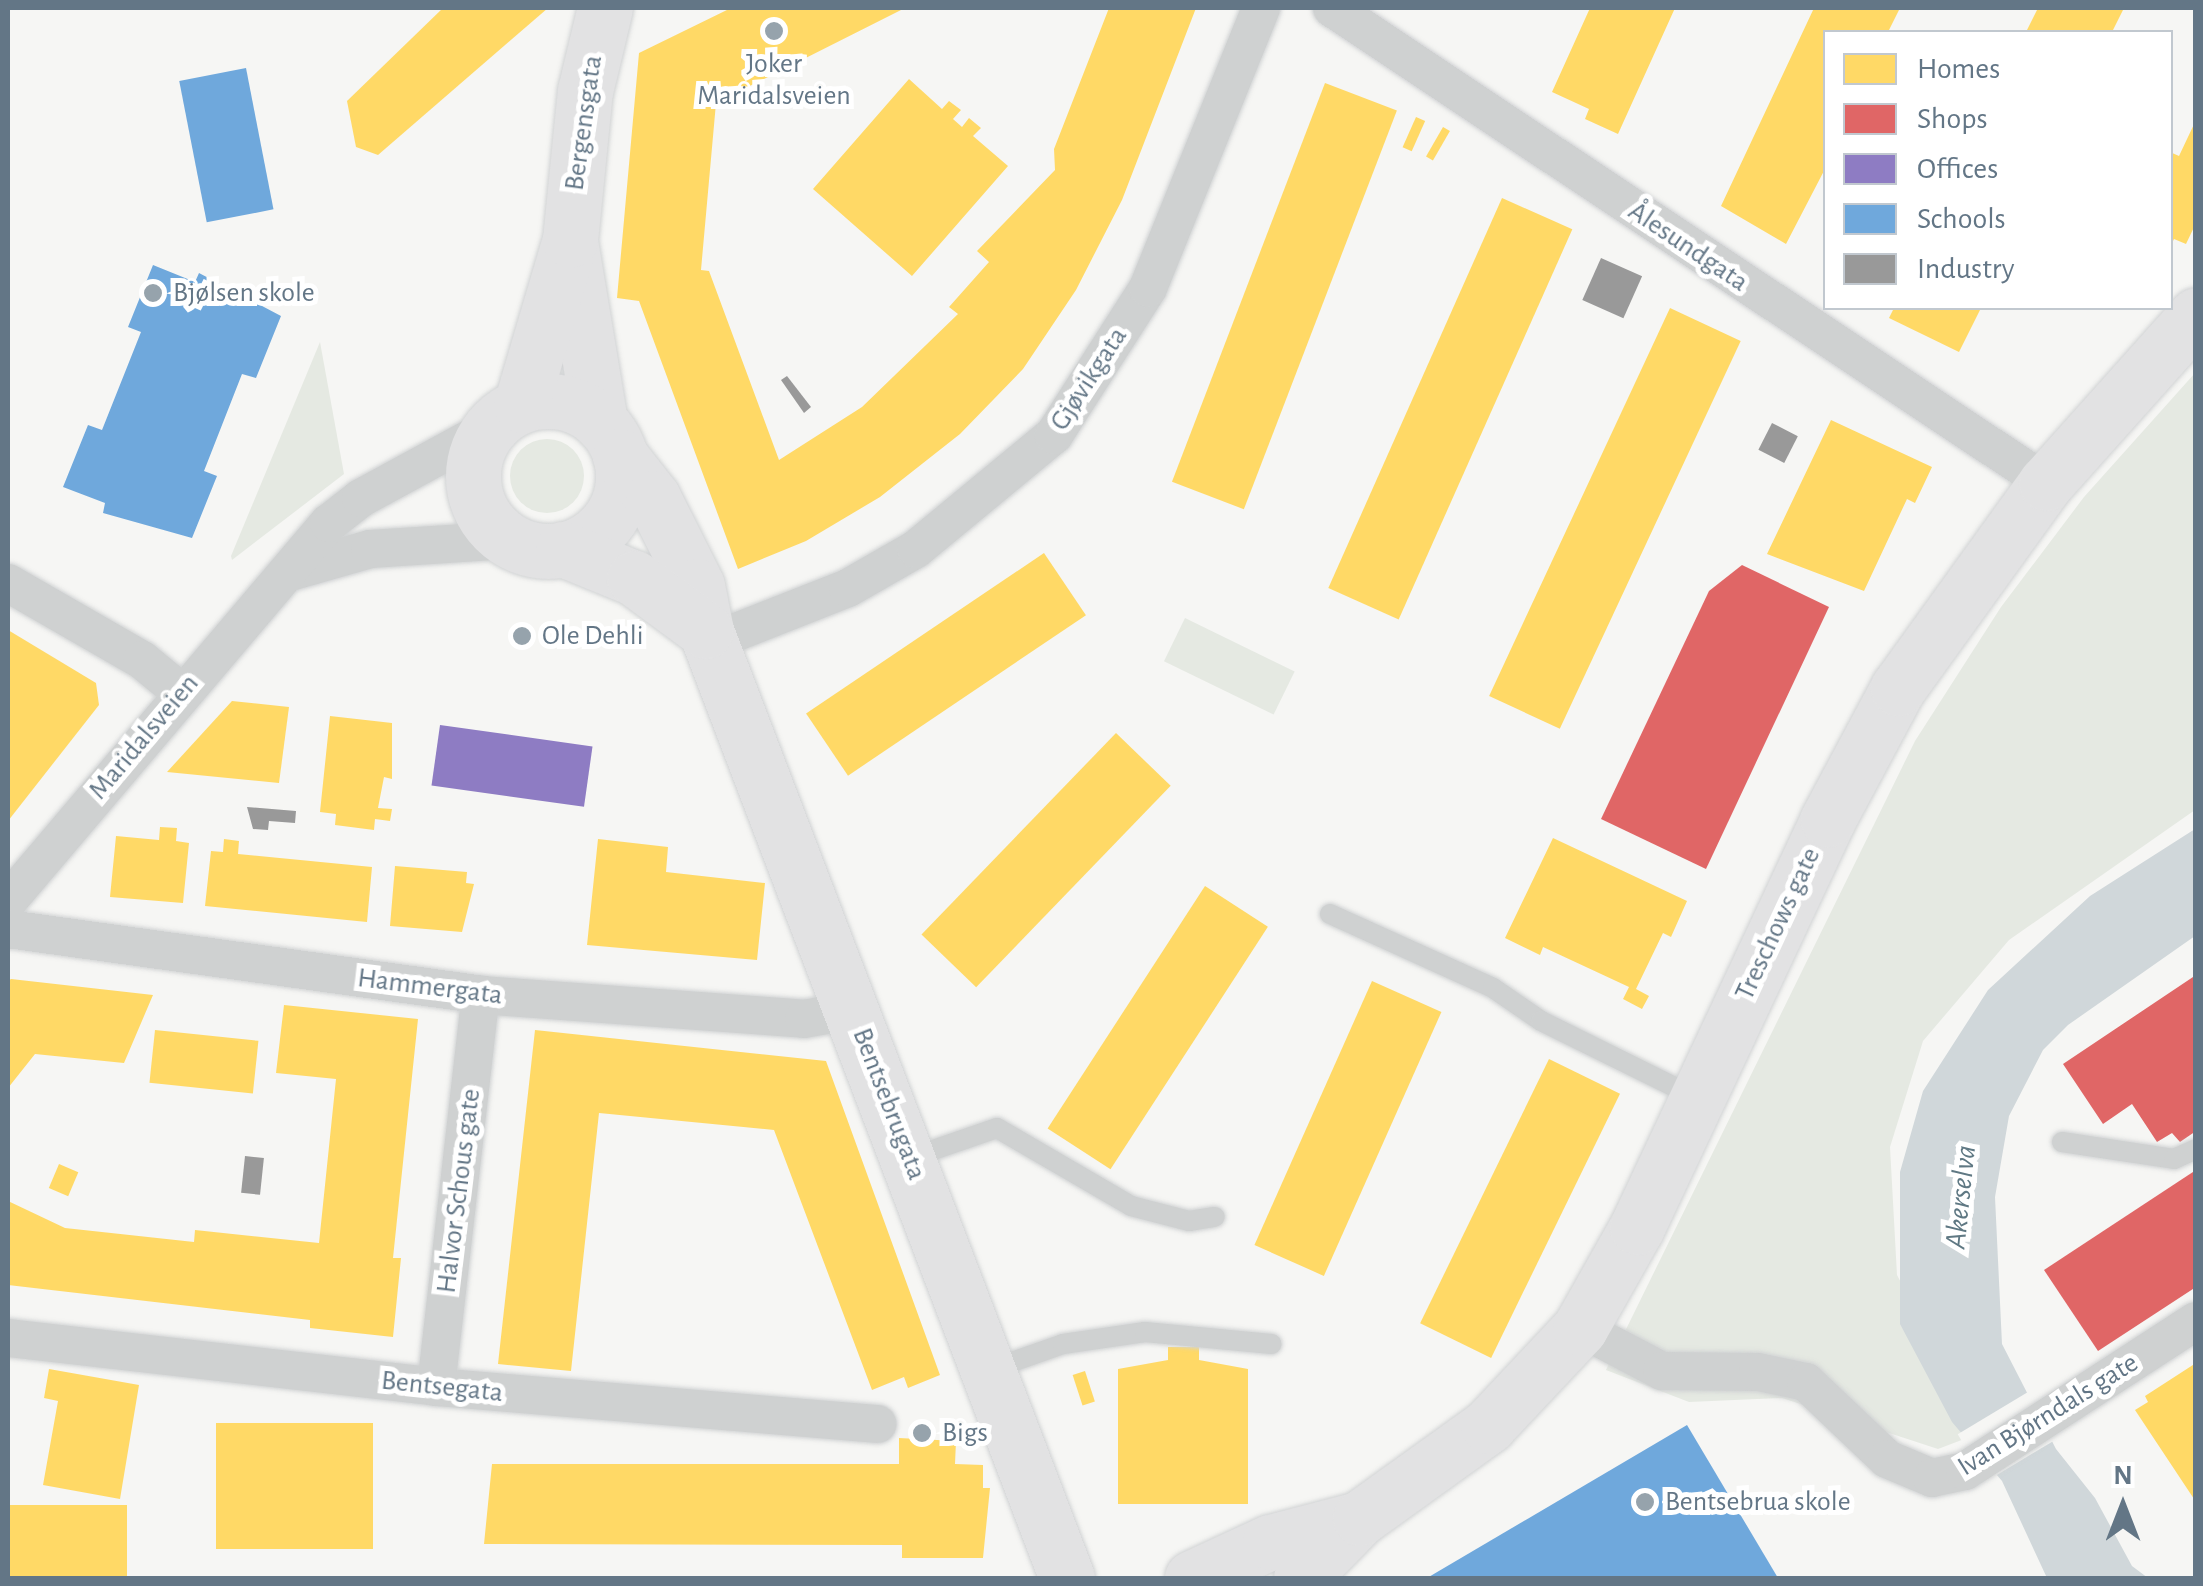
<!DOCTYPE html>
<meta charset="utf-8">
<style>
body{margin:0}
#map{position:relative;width:2203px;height:1586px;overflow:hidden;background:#f6f6f4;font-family:"Alegreya Sans",sans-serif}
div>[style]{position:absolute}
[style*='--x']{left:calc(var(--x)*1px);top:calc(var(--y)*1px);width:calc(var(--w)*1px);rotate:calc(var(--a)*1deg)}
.green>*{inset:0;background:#e5e9e2;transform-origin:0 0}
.round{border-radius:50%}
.water>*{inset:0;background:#d0d7da}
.pier>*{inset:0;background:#f6f6f4;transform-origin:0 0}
.homes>*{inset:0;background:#ffd966;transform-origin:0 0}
.shops>*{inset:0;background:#e06666}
.offices>*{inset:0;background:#8e7cc3;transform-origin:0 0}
.schools>*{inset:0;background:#6fa8dc;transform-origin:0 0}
.industry>*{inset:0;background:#999;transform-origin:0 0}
.roads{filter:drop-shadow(0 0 2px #d1d3d4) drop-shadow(0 0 2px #d1d3d4)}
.lane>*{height:20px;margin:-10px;padding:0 10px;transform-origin:10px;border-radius:10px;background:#cfd1d1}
.street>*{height:38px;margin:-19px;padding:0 19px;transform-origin:19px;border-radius:19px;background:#cfd1d1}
.secondary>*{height:55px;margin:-27.5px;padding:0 27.5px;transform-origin:27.5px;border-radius:27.5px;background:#e2e2e3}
.secondary>.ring{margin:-27.5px;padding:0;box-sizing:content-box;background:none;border:55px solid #e2e2e3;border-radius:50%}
.dots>*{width:28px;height:28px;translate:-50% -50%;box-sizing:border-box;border:5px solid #fff;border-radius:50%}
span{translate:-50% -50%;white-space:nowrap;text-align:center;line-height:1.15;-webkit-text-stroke:10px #fff;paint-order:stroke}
.poi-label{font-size:28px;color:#637686}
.left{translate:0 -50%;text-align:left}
.street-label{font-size:28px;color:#637686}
.water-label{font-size:30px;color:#5f7883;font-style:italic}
.frame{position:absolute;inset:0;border:10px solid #637686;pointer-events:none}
.legend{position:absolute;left:1823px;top:30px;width:350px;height:280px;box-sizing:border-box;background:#fff;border:2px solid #c1c8cf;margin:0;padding:12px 18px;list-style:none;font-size:30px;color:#637686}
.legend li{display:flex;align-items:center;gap:20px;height:50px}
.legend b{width:50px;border:2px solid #c1c8cf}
.north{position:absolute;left:2073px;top:1456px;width:100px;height:100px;-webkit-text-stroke:8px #fff;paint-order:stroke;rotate:0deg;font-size:28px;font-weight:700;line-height:40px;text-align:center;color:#637686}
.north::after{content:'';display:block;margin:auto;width:35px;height:45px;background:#637686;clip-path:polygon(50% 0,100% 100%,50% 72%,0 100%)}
</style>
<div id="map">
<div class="green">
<div style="clip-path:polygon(320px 342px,344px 474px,232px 560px,231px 556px)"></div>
<div style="clip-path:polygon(2195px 373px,2195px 810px,2009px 940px,1923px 1041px,1890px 1147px,1897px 1275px,1980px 1433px,1938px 1449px,1782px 1398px,1689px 1402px,1606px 1370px,1915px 741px,2001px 607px,2084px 497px)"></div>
<div class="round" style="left:510px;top:439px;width:74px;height:74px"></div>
<div style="left:1185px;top:618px;width:122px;height:48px;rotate:26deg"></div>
</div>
<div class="water">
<div style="clip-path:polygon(2195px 829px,2195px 936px,2068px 1025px,2043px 1050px,2009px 1116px,1995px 1197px,2002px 1344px,2056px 1449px,2095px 1498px,2132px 1566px,2148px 1578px,2047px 1578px,2002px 1481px,1952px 1422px,1900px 1324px,1900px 1172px,1923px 1091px,1988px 990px,2090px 896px)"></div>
</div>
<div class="pier">
<div style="left:2028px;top:1392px;width:55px;height:82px;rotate:59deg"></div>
</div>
<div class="homes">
<div style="clip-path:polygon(443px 8px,548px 8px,378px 155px,356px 147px,347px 101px)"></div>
<div style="clip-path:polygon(731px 8px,905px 8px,716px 103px,701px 270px,709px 271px,779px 460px,862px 407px,958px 314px,949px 307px,989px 262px,977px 251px,1055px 170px,1054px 149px,1109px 8px,1196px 8px,1122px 200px,1076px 290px,1023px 369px,960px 434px,880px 497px,806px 541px,738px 569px,639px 301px,617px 298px,639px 53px)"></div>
<div style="clip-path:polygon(1590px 8px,1675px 8px,1618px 134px,1585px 119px,1589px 109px,1552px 92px)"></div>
<div style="clip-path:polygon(1814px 8px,1900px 8px,1888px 32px,1826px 32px,1826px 167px,1786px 244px,1721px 206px)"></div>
<div style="clip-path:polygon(2038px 8px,2124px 8px,2112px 32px,2026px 32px)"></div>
<div style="clip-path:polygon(909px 79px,942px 109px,949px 101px,961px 110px,953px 119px,962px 127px,969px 118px,981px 128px,973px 136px,1008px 166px,912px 276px,813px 189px)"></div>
<div style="left:1325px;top:83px;width:77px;height:427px;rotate:21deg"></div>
<div style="left:1416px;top:117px;width:10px;height:33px;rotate:24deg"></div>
<div style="clip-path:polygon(2196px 120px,2196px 223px,2186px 244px,2174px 239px,2170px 247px,2170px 152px,2179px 156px)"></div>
<div style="left:1443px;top:127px;width:8px;height:34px;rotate:30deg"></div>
<div style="left:1502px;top:198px;width:77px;height:427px;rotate:24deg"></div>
<div style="left:1670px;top:308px;width:78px;height:428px;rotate:25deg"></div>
<div style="clip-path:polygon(1894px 308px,1981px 308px,1959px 352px,1889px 318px)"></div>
<div style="clip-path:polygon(1831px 420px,1932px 467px,1915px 503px,1907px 499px,1864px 591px,1767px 554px)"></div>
<div style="left:1044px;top:553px;width:75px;height:287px;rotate:56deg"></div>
<div style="clip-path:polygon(8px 630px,96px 683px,99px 705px,8px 821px)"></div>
<div style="clip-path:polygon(232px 701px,289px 707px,279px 783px,167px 772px)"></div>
<div style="clip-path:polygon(330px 716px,392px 723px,392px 779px,384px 777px,378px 808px,392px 809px,390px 821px,375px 819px,374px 830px,335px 825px,336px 814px,320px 812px)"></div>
<div style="left:1116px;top:733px;width:76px;height:280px;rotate:44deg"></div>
<div style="clip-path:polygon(160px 827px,177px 828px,176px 841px,189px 843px,183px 903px,110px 897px,116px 836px,159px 840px)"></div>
<div style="clip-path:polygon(1553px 838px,1687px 901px,1671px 937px,1663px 933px,1636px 989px,1649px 996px,1642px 1009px,1623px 999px,1629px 987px,1543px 947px,1540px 955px,1505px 938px)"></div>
<div style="clip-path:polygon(224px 839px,239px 841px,238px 854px,372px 867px,367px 922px,205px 906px,211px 851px,223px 852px)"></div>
<div style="clip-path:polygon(598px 839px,668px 847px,666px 872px,765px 883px,757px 960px,587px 945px)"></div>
<div style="clip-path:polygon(395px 866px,467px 872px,466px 883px,474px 884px,462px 932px,390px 926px)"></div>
<div style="left:1205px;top:886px;width:75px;height:289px;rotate:33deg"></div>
<div style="clip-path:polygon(8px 981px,11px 979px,153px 995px,124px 1063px,35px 1054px,8px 1088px)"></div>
<div style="left:1372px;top:981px;width:76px;height:289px;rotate:24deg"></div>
<div style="clip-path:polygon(284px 1005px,418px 1019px,393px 1258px,401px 1258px,393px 1337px,310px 1328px,310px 1320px,8px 1285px,8px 1201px,65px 1228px,194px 1242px,195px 1230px,319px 1243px,336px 1079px,276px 1073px)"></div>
<div style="left:155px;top:1030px;width:104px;height:53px;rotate:6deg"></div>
<div style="clip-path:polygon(535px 1030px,826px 1061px,940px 1375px,908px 1388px,904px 1377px,872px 1390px,774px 1130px,599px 1113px,571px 1371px,498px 1364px)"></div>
<div style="left:1549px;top:1059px;width:79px;height:294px;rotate:26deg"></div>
<div style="left:59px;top:1164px;width:21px;height:26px;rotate:23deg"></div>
<div style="clip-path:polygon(1168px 1347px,1199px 1347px,1199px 1360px,1248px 1369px,1248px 1504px,1118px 1504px,1118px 1369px,1168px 1360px)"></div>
<div style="clip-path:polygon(2196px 1363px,2196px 1502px,2135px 1410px,2148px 1402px,2145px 1396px)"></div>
<div style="clip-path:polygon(49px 1369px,139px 1385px,120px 1499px,43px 1485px,58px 1401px,44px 1398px)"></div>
<div style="left:1085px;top:1371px;width:32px;height:13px;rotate:72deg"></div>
<div style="left:216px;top:1423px;width:157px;height:126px"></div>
<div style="clip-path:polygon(899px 1438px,956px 1441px,955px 1464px,983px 1465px,983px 1488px,990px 1488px,983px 1558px,902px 1558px,902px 1545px,484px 1544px,492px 1464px,899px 1464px)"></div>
<div style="left:8px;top:1505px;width:119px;height:73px"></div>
</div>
<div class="shops">
<div style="clip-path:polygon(1742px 565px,1829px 607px,1706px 869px,1601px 819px,1709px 591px)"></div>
<div style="clip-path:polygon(2196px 975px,2196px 1131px,2180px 1142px,2172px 1133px,2157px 1142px,2132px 1104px,2103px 1124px,2063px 1064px)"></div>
<div style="clip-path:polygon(2196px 1170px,2196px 1287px,2098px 1351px,2044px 1270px)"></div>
</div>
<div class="offices">
<div style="left:440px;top:725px;width:154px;height:61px;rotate:8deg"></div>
</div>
<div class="schools">
<div style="left:246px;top:68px;width:144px;height:68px;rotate:79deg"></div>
<div style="clip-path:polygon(153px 265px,195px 282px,199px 273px,281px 316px,256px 378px,242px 374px,204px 471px,217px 476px,192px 538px,103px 513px,105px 503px,63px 487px,88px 425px,102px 430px,141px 332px,128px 327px)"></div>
<div style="clip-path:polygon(1687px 1425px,1778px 1578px,1427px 1578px)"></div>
</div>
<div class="industry">
<div style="left:1601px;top:258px;width:45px;height:46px;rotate:24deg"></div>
<div style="clip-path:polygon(787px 376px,811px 407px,804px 413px,781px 380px)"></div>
<div style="left:1772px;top:423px;width:29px;height:30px;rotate:27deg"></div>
<div style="clip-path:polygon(247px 807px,296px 811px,295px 823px,269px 821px,268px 830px,253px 829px)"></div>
<div style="left:245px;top:1156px;width:19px;height:37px;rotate:6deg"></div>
</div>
<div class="roads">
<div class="lane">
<div style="--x:1330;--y:914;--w:179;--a:24.4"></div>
<div style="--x:1493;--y:988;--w:58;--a:34.5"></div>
<div style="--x:1541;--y:1021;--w:172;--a:26.3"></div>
<div style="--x:2062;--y:1142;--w:113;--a:8.6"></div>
<div style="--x:2174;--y:1159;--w:24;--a:-24"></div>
<div style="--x:910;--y:1158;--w:92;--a:-19"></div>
<div style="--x:997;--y:1128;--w:155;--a:30.2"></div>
<div style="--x:1131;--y:1206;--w:60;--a:14.5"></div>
<div style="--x:1189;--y:1221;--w:26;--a:-9"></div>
<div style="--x:992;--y:1369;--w:75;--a:-19.4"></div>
<div style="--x:1063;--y:1344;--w:83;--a:-8.3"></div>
<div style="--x:1145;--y:1332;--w:127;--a:5.4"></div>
</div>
<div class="street">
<div style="--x:1332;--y:8;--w:858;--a:33.63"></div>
<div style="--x:290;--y:572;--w:83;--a:-16"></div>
<div style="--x:370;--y:549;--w:138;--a:-3.7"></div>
<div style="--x:8;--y:583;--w:155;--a:29.9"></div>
<div style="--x:142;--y:660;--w:50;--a:39.4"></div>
<div style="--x:711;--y:642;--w:147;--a:-21.5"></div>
<div style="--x:848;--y:588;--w:78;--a:-29.8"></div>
<div style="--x:916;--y:549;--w:179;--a:-39.6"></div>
<div style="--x:1054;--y:435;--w:174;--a:-57.4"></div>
<div style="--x:1148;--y:288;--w:302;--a:-68"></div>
<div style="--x:8;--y:901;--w:496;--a:-49.7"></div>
<div style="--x:329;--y:523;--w:41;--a:-38"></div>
<div style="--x:361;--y:498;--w:145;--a:-28.5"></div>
<div style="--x:8;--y:929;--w:478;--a:7.9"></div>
<div style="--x:481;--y:995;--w:324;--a:4.2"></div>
<div style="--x:804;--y:1019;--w:51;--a:-10.2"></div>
<div style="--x:1580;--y:1328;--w:93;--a:27.7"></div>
<div style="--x:1662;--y:1371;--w:96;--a:0.6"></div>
<div style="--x:1758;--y:1372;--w:49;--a:11.8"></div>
<div style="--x:1806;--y:1382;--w:112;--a:43.5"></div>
<div style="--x:1887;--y:1459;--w:49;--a:22.9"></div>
<div style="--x:1932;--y:1478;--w:34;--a:-12"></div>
<div style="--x:1965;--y:1471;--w:275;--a:-33"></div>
<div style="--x:8;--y:1338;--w:431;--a:6.5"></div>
<div style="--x:436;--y:1387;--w:443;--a:4.8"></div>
<div style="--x:436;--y:1387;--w:395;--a:-83.5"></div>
</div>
<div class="secondary">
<div style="--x:571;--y:247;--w:177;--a:80.6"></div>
<div class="ring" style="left:473px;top:401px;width:95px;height:95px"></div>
<div style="--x:521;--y:405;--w:172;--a:-73.5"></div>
<div style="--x:570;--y:240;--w:150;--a:-84.3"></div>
<div style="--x:585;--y:91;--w:85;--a:-76.5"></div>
<div style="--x:620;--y:456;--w:53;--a:51.8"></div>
<div style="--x:653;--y:498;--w:98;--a:63.4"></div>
<div style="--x:697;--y:586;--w:46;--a:78.7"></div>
<div style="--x:706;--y:631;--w:1013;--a:69.13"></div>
<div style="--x:563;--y:549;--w:77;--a:22.2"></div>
<div style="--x:634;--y:578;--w:89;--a:36.4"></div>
<div style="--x:1192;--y:1578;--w:86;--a:-24.8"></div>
<div style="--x:1270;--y:1542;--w:91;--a:-14.6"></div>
<div style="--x:1301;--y:1578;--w:84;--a:-45.5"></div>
<div style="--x:1360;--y:1518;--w:158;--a:-35.7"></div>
<div style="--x:1488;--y:1426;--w:134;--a:-46.8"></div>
<div style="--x:1580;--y:1328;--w:116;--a:-60.6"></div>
<div style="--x:1637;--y:1227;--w:450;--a:-64.9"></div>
<div style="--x:1828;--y:819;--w:149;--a:-61.9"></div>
<div style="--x:1898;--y:688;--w:253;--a:-54.2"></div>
<div style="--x:2046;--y:483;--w:225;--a:-48.2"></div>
</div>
</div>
<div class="dots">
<div style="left:774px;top:31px;background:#96a3ac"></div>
<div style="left:153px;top:293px;background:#96a3ac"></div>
<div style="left:522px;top:636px;background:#96a3ac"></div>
<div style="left:922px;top:1433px;background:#96a3ac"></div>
<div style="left:1645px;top:1502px;background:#96a3ac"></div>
</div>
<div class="poi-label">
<span style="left:774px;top:80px">Joker<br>Maridalsveien</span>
<span class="left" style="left:173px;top:293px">Bjølsen skole</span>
<span class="left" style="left:542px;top:636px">Ole Dehli</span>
<span class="left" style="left:942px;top:1433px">Bigs</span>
<span class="left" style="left:1665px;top:1502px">Bentsebrua skole</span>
</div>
<div class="street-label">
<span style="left:584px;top:123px;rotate:-82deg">Bergensgata</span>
<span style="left:1688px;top:247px;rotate:34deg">Ålesundgata</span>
<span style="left:1089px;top:379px;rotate:-57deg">Gjøvikgata</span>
<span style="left:144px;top:737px;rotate:-50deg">Maridalsveien</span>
<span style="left:1778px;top:924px;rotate:-65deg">Treschows gate</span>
<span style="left:430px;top:987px;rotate:7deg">Hammergata</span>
<span style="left:889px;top:1104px;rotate:69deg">Bentsebrugata</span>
<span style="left:459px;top:1191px;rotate:-83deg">Halvor Schous gate</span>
<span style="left:442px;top:1387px;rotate:6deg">Bentsegata</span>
<span style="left:2048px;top:1415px;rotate:-32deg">Ivan Bjørndals gate</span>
</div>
<div class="water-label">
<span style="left:1961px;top:1197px;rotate:-84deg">Akerselva</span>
</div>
<div class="frame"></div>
<ul class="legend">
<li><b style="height:28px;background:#ffd966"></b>Homes</li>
<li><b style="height:28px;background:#e06666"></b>Shops</li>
<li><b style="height:28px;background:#8e7cc3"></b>Offices</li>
<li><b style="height:28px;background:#6fa8dc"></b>Schools</li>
<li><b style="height:28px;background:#999"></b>Industry</li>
</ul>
<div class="north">N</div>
</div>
